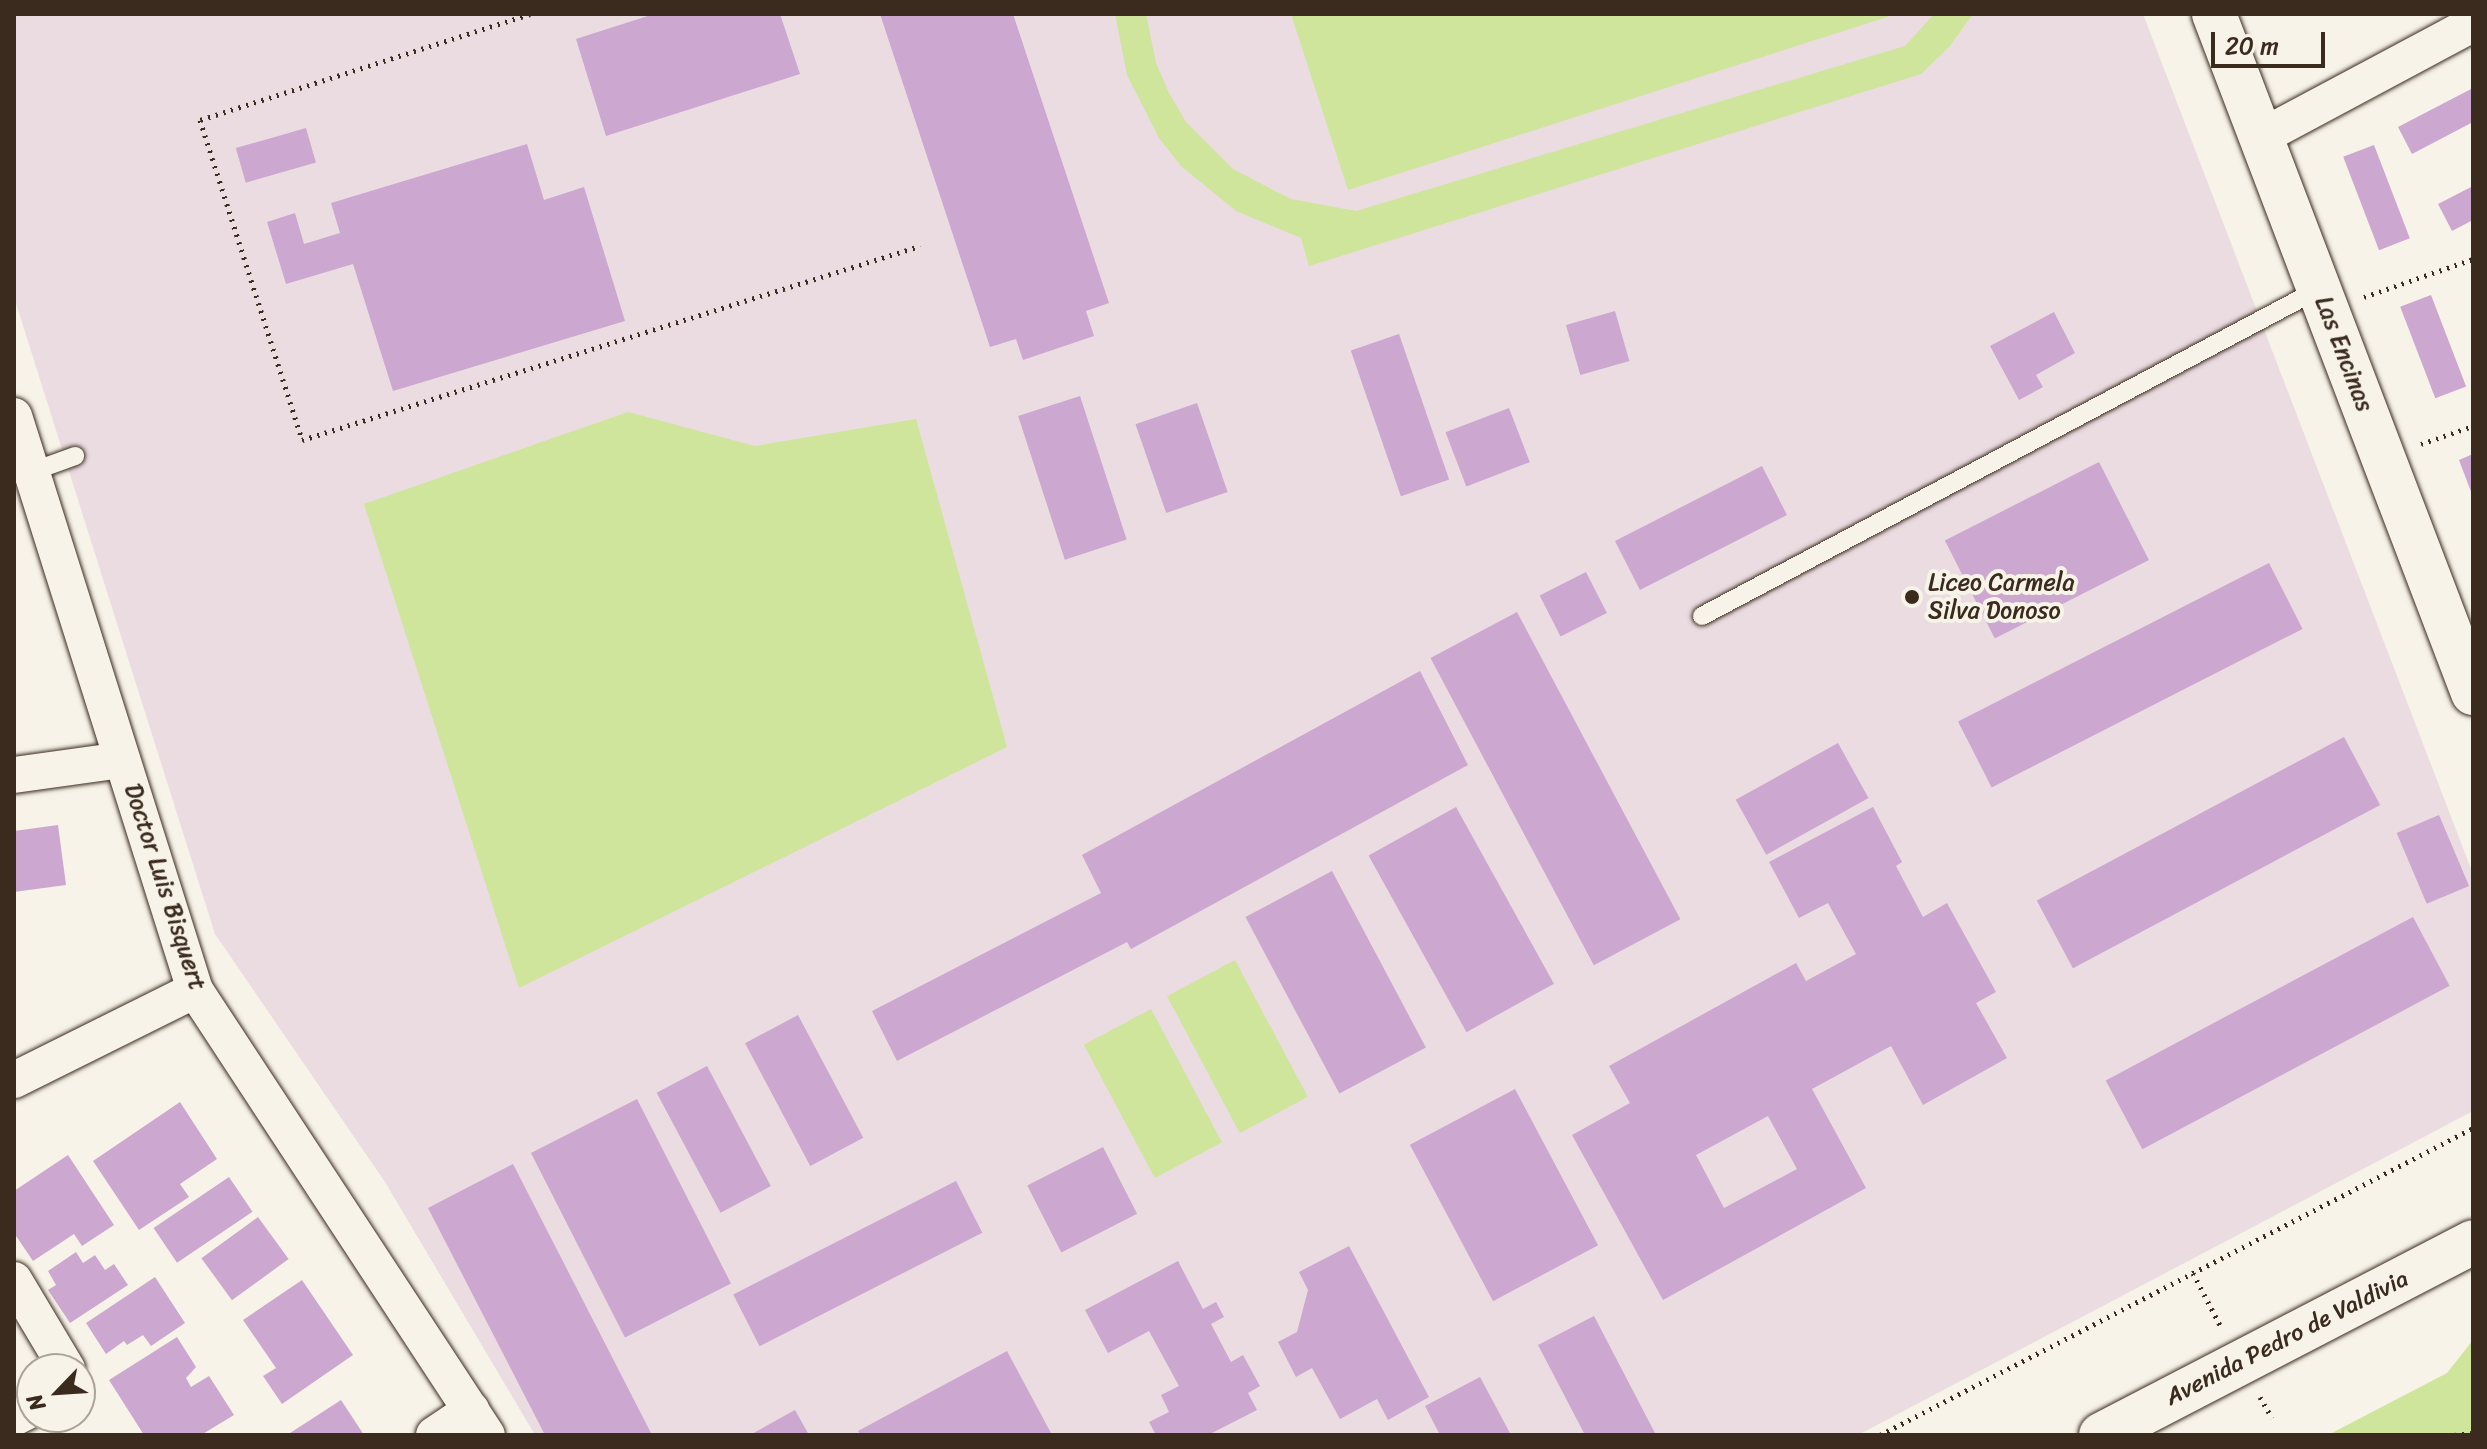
<!DOCTYPE html>
<style>
body{margin:0}
#map{position:relative;width:2487px;height:1449px;overflow:hidden;background:#f7f3e8;font-family:Sriracha,sans-serif}
div>[style]{position:absolute}
[style*='--x']{left:calc(var(--x)*1px);top:calc(var(--y)*1px);width:calc(var(--w)*1px);rotate:calc(var(--a)*1deg)}
.built>*{inset:0;background:#eadce1}
.green>*{inset:0;background:#cee59b;transform-origin:0 0}
.building>*{inset:0;background:#cca7d0;transform-origin:0 0}
.path>*{height:5px;margin-top:-2.5px;transform-origin:0;background:repeating-linear-gradient(90deg,#3b2a1e 0 2px,transparent 0 8px)}
.roads{filter:drop-shadow(0 0 2px #3b2a1e) drop-shadow(0 0 2px #3b2a1e)}
.lane>*{height:18px;margin:-9px;padding:0 9px;transform-origin:9px;border-radius:9px;background:#f7f3e8}
.street>*{height:36px;margin:-18px;padding:0 18px;transform-origin:18px;border-radius:18px;background:#f7f3e8}
.secondary>*{height:44px;margin:-22px;padding:0 22px;transform-origin:22px;border-radius:22px;background:#f7f3e8}
.dots>*{width:22px;height:22px;translate:-50% -50%;box-sizing:border-box;border:4px solid #f7f3e8;border-radius:50%}
span{translate:-50% -50%;white-space:nowrap;text-align:center;line-height:1.15;-webkit-text-stroke:8px #f7f3e8;paint-order:stroke}
.street-label{font-size:24px;color:#3b2a1e}
.poi-label{font-size:24px;color:#3b2a1e}
.left{translate:0 -50%;text-align:left}
.frame{position:absolute;inset:0;border:16px solid #3b2a1e;pointer-events:none}
.north{position:absolute;left:16px;top:1353px;width:80px;height:80px;box-sizing:border-box;background:#f7f3e8;border:2px solid #aca397;border-radius:50%;rotate:245deg;font-size:22px;font-weight:700;line-height:32px;text-align:center;color:#3b2a1e}
.north::after{content:'';display:block;margin:auto;width:28px;height:36px;background:#3b2a1e;clip-path:polygon(50% 0,100% 100%,50% 72%,0 100%)}
.scale{position:absolute;left:2211px;top:32px;width:114px;height:36px;box-sizing:border-box;border:4px solid #3b2a1e;border-top:0;padding-left:10px;font-size:24px;line-height:28px;white-space:nowrap;color:#3b2a1e;-webkit-text-stroke:6px #f7f3e8;paint-order:stroke}
</style>
<div id="map">
<div class="built">
<div style="clip-path:polygon(14px 14px,2143px 14px,2473px 874px,2473px 1111px,1858px 1435px,535px 1435px,385px 1182px,215px 934px,14px 297px)"></div>
</div>
<div class="green">
<div style="clip-path:polygon(1115px 14px,1146px 14px,1156px 63px,1169px 93px,1186px 122px,1233px 169px,1291px 199px,1356px 211px,1905px 46px,1934px 14px,1973px 14px,1949px 47px,1921px 74px,1309px 266px,1301px 238px,1236px 211px,1181px 166px,1159px 138px,1127px 75px)"></div>
<div style="clip-path:polygon(1291px 14px,1890px 14px,1890px 16px,1348px 190px)"></div>
<div style="clip-path:polygon(628px 412px,755px 446px,916px 419px,1007px 747px,519px 988px,364px 504px)"></div>
<div style="left:1235px;top:960px;width:155px;height:77px;rotate:62deg"></div>
<div style="left:1151px;top:1009px;width:151px;height:76px;rotate:62deg"></div>
<div style="clip-path:polygon(2473px 1340px,2473px 1435px,2328px 1435px,2447px 1373px)"></div>
</div>
<div class="building">
<div style="clip-path:polygon(654px 14px,780px 14px,800px 74px,606px 136px,576px 39px)"></div>
<div style="clip-path:polygon(880px 14px,1013px 14px,1109px 303px,1086px 311px,1094px 336px,1023px 360px,1016px 339px,990px 347px)"></div>
<div style="clip-path:polygon(2473px 88px,2473px 122px,2412px 154px,2398px 127px)"></div>
<div style="left:306px;top:128px;width:36px;height:73px;rotate:74deg"></div>
<div style="clip-path:polygon(527px 144px,544px 200px,584px 187px,625px 321px,393px 391px,353px 264px,286px 284px,267px 222px,295px 213px,304px 244px,340px 233px,331px 203px)"></div>
<div style="left:2374px;top:145px;width:100px;height:33px;rotate:69deg"></div>
<div style="clip-path:polygon(2473px 186px,2473px 220px,2452px 231px,2438px 204px)"></div>
<div style="left:2431px;top:295px;width:98px;height:33px;rotate:69deg"></div>
<div style="left:1615px;top:311px;width:52px;height:51px;rotate:74deg"></div>
<div style="clip-path:polygon(2054px 312px,2075px 353px,2036px 375px,2043px 387px,2019px 400px,1990px 346px)"></div>
<div style="left:1399px;top:334px;width:154px;height:51px;rotate:71deg"></div>
<div style="left:1080px;top:396px;width:151px;height:65px;rotate:72deg"></div>
<div style="left:1197px;top:403px;width:94px;height:65px;rotate:71deg"></div>
<div style="left:1509px;top:408px;width:58px;height:68px;rotate:69deg"></div>
<div style="clip-path:polygon(2473px 454px,2473px 497px,2459px 460px)"></div>
<div style="left:2099px;top:462px;width:110px;height:173px;rotate:63deg"></div>
<div style="left:1762px;top:466px;width:55px;height:165px;rotate:63deg"></div>
<div style="left:2269px;top:563px;width:74px;height:349px;rotate:63deg"></div>
<div style="left:1586px;top:572px;width:46px;height:52px;rotate:63deg"></div>
<div style="left:1517px;top:612px;width:348px;height:98px;rotate:62deg"></div>
<div style="clip-path:polygon(1420px 671px,1468px 765px,1131px 949px,1127px 942px,897px 1061px,872px 1011px,1101px 893px,1082px 855px)"></div>
<div style="left:2344px;top:737px;width:77px;height:348px;rotate:62deg"></div>
<div style="left:1838px;top:743px;width:63px;height:117px;rotate:61deg"></div>
<div style="left:1456px;top:807px;width:202px;height:100px;rotate:61deg"></div>
<div style="clip-path:polygon(evenodd,1873px 807px,1902px 862px,1896px 866px,1923px 917px,1947px 903px,1996px 992px,1976px 1003px,2007px 1058px,1923px 1105px,1891px 1046px,1812px 1089px,1866px 1188px,1663px 1300px,1572px 1135px,1630px 1103px,1609px 1066px,1796px 963px,1806px 981px,1856px 954px,1828px 903px,1799px 918px,1769px 862px,1873px 807px,1768px 1116px,1797px 1169px,1724px 1208px,1696px 1155px,1768px 1116px)"></div>
<div style="left:2439px;top:815px;width:77px;height:46px;rotate:67deg"></div>
<div style="clip-path:polygon(58px 825px,66px 885px,14px 892px,14px 831px)"></div>
<div style="left:1332px;top:871px;width:200px;height:98px;rotate:62deg"></div>
<div style="left:2413px;top:917px;width:78px;height:348px;rotate:62deg"></div>
<div style="left:798px;top:1015px;width:139px;height:60px;rotate:62deg"></div>
<div style="left:707px;top:1066px;width:136px;height:57px;rotate:62deg"></div>
<div style="left:1515px;top:1089px;width:177px;height:119px;rotate:62deg"></div>
<div style="left:637px;top:1099px;width:207px;height:119px;rotate:63deg"></div>
<div style="clip-path:polygon(180px 1102px,217px 1159px,180px 1184px,189px 1197px,139px 1230px,93px 1161px)"></div>
<div style="left:1103px;top:1147px;width:75px;height:85px;rotate:63deg"></div>
<div style="clip-path:polygon(68px 1155px,114px 1225px,82px 1246px,74px 1234px,33px 1261px,14px 1233px,14px 1191px)"></div>
<div style="clip-path:polygon(513px 1164px,652px 1435px,545px 1435px,428px 1208px)"></div>
<div style="left:229px;top:1177px;width:42px;height:91px;rotate:56deg"></div>
<div style="left:956px;top:1181px;width:58px;height:250px;rotate:63deg"></div>
<div style="left:258px;top:1217px;width:52px;height:70px;rotate:54deg"></div>
<div style="clip-path:polygon(1349px 1246px,1429px 1397px,1388px 1420px,1377px 1399px,1340px 1419px,1312px 1368px,1296px 1377px,1278px 1342px,1297px 1332px,1308px 1290px,1299px 1272px)"></div>
<div style="clip-path:polygon(76px 1252px,83px 1263px,95px 1255px,105px 1270px,114px 1264px,128px 1285px,70px 1323px,48px 1290px,56px 1285px,48px 1271px)"></div>
<div style="clip-path:polygon(1178px 1261px,1203px 1309px,1216px 1302px,1224px 1317px,1211px 1324px,1231px 1362px,1243px 1355px,1260px 1386px,1248px 1393px,1257px 1410px,1208px 1435px,1156px 1435px,1149px 1422px,1169px 1412px,1161px 1395px,1179px 1386px,1149px 1331px,1108px 1353px,1085px 1310px)"></div>
<div style="clip-path:polygon(155px 1277px,185px 1323px,151px 1346px,143px 1335px,127px 1345px,124px 1341px,106px 1354px,86px 1323px)"></div>
<div style="clip-path:polygon(302px 1280px,353px 1355px,282px 1404px,263px 1376px,276px 1368px,243px 1320px)"></div>
<div style="clip-path:polygon(1594px 1316px,1656px 1435px,1585px 1435px,1538px 1345px)"></div>
<div style="clip-path:polygon(177px 1337px,196px 1367px,186px 1378px,191px 1387px,209px 1376px,234px 1415px,201px 1435px,144px 1435px,109px 1380px)"></div>
<div style="clip-path:polygon(1007px 1351px,1052px 1435px,861px 1435px,858px 1431px)"></div>
<div style="clip-path:polygon(1480px 1377px,1511px 1435px,1440px 1435px,1425px 1406px)"></div>
<div style="clip-path:polygon(341px 1400px,364px 1435px,287px 1435px)"></div>
<div style="clip-path:polygon(795px 1410px,809px 1435px,750px 1435px)"></div>
</div>
<div class="path">
<div style="--x:530;--y:14;--w:347;--a:162.2"></div>
<div style="--x:200;--y:120;--w:336;--a:72.3"></div>
<div style="--x:302;--y:440;--w:648;--a:-17.43"></div>
<div style="--x:2364;--y:297;--w:115;--a:-19.2"></div>
<div style="--x:2421;--y:444;--w:55;--a:-19.1"></div>
<div style="--x:2193;--y:1273;--w:63;--a:62.6"></div>
<div style="--x:2260;--y:1397;--w:24;--a:60"></div>
<div style="--x:1880;--y:1435;--w:668;--a:-27.37"></div>
<div style="--x:2454;--y:1435;--w:19;--a:-6"></div>
</div>
<div class="roads">
<div class="lane">
<div style="--x:31;--y:472;--w:47;--a:-20"></div>
<div style="--x:1702;--y:616;--w:698;--a:-27.92"></div>
</div>
<div class="street">
<div style="--x:2261;--y:137;--w:240;--a:-28.1"></div>
<div style="--x:14;--y:416;--w:602;--a:72.5"></div>
<div style="--x:195;--y:990;--w:532;--a:56.73"></div>
<div style="--x:14;--y:775;--w:109;--a:-7.9"></div>
<div style="--x:14;--y:1080;--w:202;--a:-26.4"></div>
<div style="--x:14;--y:1280;--w:104;--a:59.2"></div>
<div style="--x:14;--y:1418;--w:20;--a:-27"></div>
<div style="--x:434;--y:1435;--w:45;--a:-34"></div>
</div>
<div class="secondary">
<div style="--x:2214;--y:14;--w:727;--a:69.12"></div>
<div style="--x:2101;--y:1435;--w:419;--a:-27.4"></div>
</div>
</div>
<div class="dots">
<div style="left:1912px;top:597px;background:#3b2a1e"></div>
</div>
<div class="street-label">
<span style="left:2344px;top:354px;rotate:69deg">Las Encinas</span>
<span style="left:165px;top:887px;rotate:72deg">Doctor Luis Bisquert</span>
<span style="left:2287px;top:1338px;rotate:-27deg">Avenida Pedro de Valdivia</span>
</div>
<div class="poi-label">
<span class="left" style="left:1928px;top:597px">Liceo Carmela<br>Silva Donoso</span>
</div>
<div class="frame"></div>
<div class="north">N</div>
<div class="scale">20 m</div>
</div>
